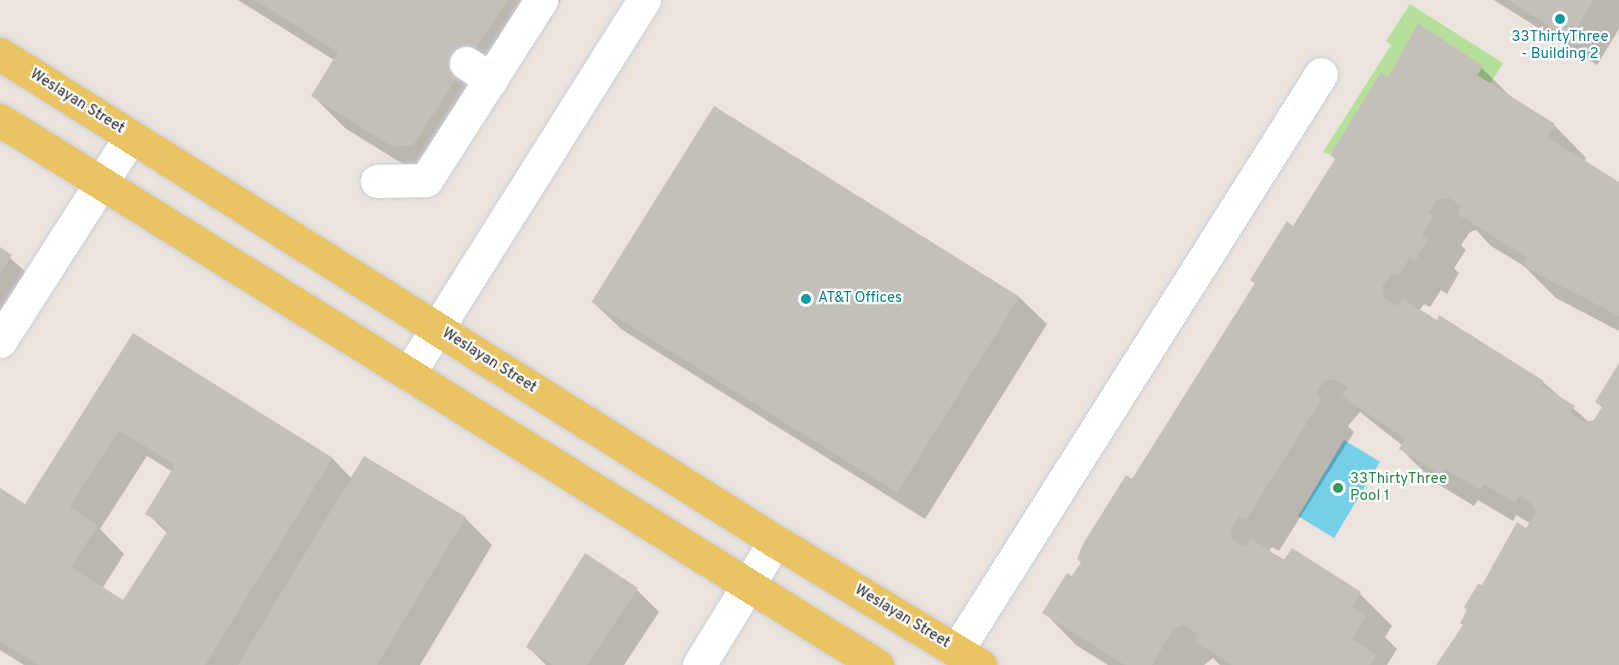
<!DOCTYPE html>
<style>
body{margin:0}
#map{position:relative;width:1619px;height:665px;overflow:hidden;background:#ebe4dd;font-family:Overpass,sans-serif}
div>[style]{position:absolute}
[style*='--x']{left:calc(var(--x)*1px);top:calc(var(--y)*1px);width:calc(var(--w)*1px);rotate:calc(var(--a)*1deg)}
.green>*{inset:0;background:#b6df9c}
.water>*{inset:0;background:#74d0e9;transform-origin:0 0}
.shadow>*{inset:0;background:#0003}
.building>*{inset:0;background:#c4bfb8;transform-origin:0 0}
.roads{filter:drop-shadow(0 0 2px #cbcfdb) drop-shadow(0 0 2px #cbcfdb)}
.minor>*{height:33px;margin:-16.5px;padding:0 16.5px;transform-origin:16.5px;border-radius:16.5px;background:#fff}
.major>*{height:33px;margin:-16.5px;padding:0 16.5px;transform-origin:16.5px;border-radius:16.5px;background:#eac363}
.dots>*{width:16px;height:16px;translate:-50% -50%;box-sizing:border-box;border:3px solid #fff;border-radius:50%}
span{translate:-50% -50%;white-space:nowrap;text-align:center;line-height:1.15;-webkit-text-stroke:4.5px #fff;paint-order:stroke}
.culture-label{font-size:15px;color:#0d838f}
.left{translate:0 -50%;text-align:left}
.street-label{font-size:15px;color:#2a2a2a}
.leisure-label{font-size:15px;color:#27864d}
</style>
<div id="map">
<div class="green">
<div style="clip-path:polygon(1410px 4px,1503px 63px,1490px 84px,1477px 75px,1482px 67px,1418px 23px,1388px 77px,1381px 73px,1330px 155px,1323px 152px,1391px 45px,1386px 41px)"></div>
</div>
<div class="water">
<div style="left:1344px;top:440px;width:42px;height:89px;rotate:31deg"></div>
</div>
<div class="shadow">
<div style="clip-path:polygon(238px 0,561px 0,445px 177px,427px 179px,345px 128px,313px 96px,334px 60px)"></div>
<div style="clip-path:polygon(1494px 0,1619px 0,1619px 29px,1597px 65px)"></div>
<div style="clip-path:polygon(1482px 68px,1514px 100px,1554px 125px,1586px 158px,1584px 162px,1619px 184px,1619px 331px,1556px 298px,1524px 266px,1491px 246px,1476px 230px,1470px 232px,1461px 245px,1466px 250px,1454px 268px,1459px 273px,1447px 294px,1441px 290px,1430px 307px,1424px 304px,1419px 311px,1543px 382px,1589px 422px,1595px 421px,1603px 408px,1597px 402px,1619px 366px,1619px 665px,1438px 665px,1464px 625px,1483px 587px,1531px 524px,1516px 515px,1513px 521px,1478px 500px,1474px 506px,1433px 481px,1401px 449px,1403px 446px,1360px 412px,1348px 426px,1354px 432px,1279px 551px,1272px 547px,1268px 552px,1360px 594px,1392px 626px,1385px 637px,1397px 649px,1387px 665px,1220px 665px,1213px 658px,1204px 665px,1108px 665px,1076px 645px,1044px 612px,1073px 578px,1256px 284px,1252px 280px,1294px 228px,1389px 79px)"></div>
<div style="clip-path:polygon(714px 108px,1019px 297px,1047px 324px,925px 519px,621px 329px,593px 302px)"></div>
<div style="clip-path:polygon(0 249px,38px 283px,0 343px)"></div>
<div style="clip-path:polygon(evenodd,134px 335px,333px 459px,352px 479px,365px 458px,465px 518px,492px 545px,420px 665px,24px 665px,0 650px,0 490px,26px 506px,134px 335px,147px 456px,173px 472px,147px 513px,168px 534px,123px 602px,102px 589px,124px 554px,100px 529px,147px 456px)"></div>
<div style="clip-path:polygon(637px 590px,659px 612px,624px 665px,546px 665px,528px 647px)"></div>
</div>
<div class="building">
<div style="clip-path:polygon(255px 0,508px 0,413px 145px,393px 147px,311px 96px,338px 52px)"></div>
<div style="clip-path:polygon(1508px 0,1594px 0,1569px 39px)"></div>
<div style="clip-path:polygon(1418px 23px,1483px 66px,1477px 75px,1555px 124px,1547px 137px,1619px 182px,1619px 316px,1522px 266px,1528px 258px,1457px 214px,1462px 206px,1449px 198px,1437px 200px,1429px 213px,1434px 216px,1422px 236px,1428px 240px,1414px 263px,1409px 259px,1398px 276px,1392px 273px,1382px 287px,1384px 297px,1398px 306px,1403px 299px,1437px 320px,1439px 315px,1544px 381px,1541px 385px,1575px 406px,1570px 413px,1584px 422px,1594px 420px,1602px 407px,1595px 402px,1619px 363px,1619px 665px,1436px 665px,1463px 625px,1460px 623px,1467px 610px,1464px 607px,1478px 584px,1482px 585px,1517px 522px,1526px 528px,1536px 513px,1533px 504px,1519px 496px,1515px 503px,1484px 484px,1480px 490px,1445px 469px,1441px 475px,1399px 449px,1405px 439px,1342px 396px,1348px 387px,1334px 379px,1324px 381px,1316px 394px,1322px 399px,1246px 520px,1239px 516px,1231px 529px,1232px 539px,1246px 547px,1251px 539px,1284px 560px,1292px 548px,1361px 592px,1352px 606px,1366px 616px,1352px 639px,1377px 654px,1370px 665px,1232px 665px,1194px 641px,1198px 634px,1183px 625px,1174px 629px,1152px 665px,1125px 665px,1042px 613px,1067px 573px,1072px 576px,1081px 562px,1077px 559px,1083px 544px,1126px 475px,1132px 479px,1255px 283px,1250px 280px,1287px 221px,1293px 226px,1335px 159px,1330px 155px,1381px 72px,1388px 77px)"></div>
<div style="left:714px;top:106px;width:360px;height:231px;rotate:32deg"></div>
<div style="clip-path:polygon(0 247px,12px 255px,0 273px)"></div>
<div style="clip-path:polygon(evenodd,133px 333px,333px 458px,205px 665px,38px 665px,0 641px,0 488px,25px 504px,133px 333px,119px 430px,175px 465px,145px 514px,169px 529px,123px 600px,71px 567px,98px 525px,70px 507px,119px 430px)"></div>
<div style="clip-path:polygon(364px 456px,466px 517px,377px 665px,238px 665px)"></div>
<div style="clip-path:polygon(585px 553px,638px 588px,587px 665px,553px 665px,526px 647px)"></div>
</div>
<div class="roads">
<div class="minor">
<div style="--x:466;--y:63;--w:30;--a:33"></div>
<div style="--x:377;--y:181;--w:49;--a:-1.2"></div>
<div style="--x:426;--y:180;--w:214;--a:-57.4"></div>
<div style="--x:0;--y:341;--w:243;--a:-57.4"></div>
<div style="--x:409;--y:373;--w:441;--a:-57.8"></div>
<div style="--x:957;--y:650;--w:681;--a:-57.71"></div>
<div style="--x:699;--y:665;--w:145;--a:-58.5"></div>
</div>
<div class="major">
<div style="--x:0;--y:54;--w:915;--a:32.14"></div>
<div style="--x:775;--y:541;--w:240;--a:31.2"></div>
<div style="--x:0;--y:120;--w:1033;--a:31.86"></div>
</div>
</div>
<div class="dots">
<div style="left:1560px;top:19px;background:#0f9aa8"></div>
<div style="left:806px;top:299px;background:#0f9aa8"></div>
<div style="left:1338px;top:488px;background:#2e9e5b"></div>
</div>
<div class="culture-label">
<span style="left:1560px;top:46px">33ThirtyThree<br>- Building 2</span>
<span class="left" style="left:818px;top:299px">AT&amp;T Offices</span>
</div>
<div class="street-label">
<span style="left:77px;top:102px;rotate:32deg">Weslayan Street</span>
<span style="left:489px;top:361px;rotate:32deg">Weslayan Street</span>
<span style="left:902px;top:617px;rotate:31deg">Weslayan Street</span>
</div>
<div class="leisure-label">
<span class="left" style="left:1350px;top:488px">33ThirtyThree<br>Pool 1</span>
</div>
</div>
